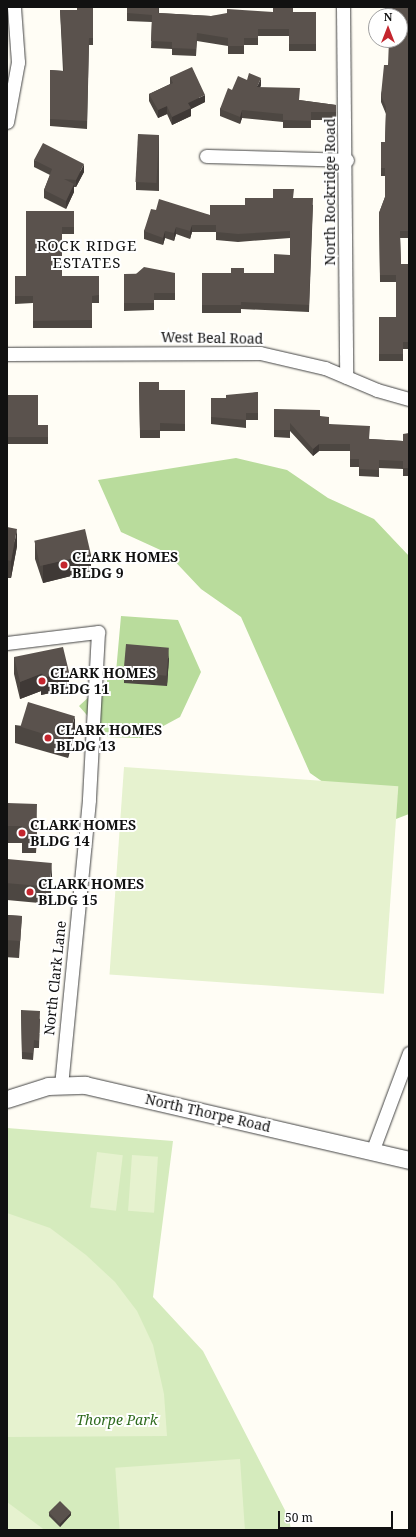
<!DOCTYPE html>
<style>
body{margin:0}
#map{position:relative;width:416px;height:1537px;overflow:hidden;background:#fffdf5;font-family:"Noto Serif",serif}
div>[style]{position:absolute}
[style*='--x']{left:calc(var(--x)*1px);top:calc(var(--y)*1px);width:calc(var(--w)*1px);rotate:calc(var(--a)*1deg)}
.green>*{inset:0;background:#d5ebbd}
.forest>*{inset:0;background:#b9dc9c}
.pitch>*{inset:0;background:#e6f2cf;transform-origin:0 0}
.roads{filter:drop-shadow(0 0 1px #444) drop-shadow(0 0 1px #444)}
.minor>*{height:13px;margin:-6.5px;padding:0 6.5px;transform-origin:6.5px;border-radius:6.5px;background:#fff}
.tertiary>*{height:17px;margin:-8.5px;padding:0 8.5px;transform-origin:8.5px;border-radius:8.5px;background:#fff}
.wall>*{inset:0;background:#4d4742;transform-origin:0 0}
.shaded-wall>*{inset:0;background:#3f3936}
.building>*{inset:0;background:#5a524d;transform-origin:0 0}
.dots>*{width:11px;height:11px;translate:-50% -50%;box-sizing:border-box;border:2px solid #fff;border-radius:50%}
span{translate:-50% -50%;white-space:nowrap;text-align:center;line-height:1.15;-webkit-text-stroke:4px #fff;paint-order:stroke}
.street-label{font-size:14px;color:#111}
.poi-label{font-size:14px;color:#111;font-weight:700}
.left{translate:0 -50%;text-align:left}
.park-label{font-size:14px;color:#2f6b1f;font-style:italic}
.neighbourhood-label{font-size:15px;color:#111;letter-spacing:1px}
.frame{position:absolute;inset:0;border:8px solid #111;pointer-events:none}
.north{position:absolute;left:368px;top:8px;width:40px;height:40px;box-sizing:border-box;background:#fff;border:1px solid #a0a0a0;border-radius:50%;rotate:0deg;font-size:11px;font-weight:700;line-height:16px;text-align:center;color:#111}
.north::after{content:'';display:block;margin:auto;width:14px;height:18px;background:#c4262e;clip-path:polygon(50% 0,100% 100%,50% 72%,0 100%)}
.scale{position:absolute;left:278px;top:1511px;width:115px;height:18px;box-sizing:border-box;border:2px solid #111;border-top:0;padding-left:5px;font-size:12px;line-height:14px;white-space:nowrap;color:#111;-webkit-text-stroke:3px #fff;paint-order:stroke}
</style>
<div id="map">
<div class="green">
<div style="clip-path:polygon(7px 1128px,173px 1141px,153px 1297px,203px 1351px,289px 1518px,291px 1530px,7px 1530px)"></div>
</div>
<div class="forest">
<div style="clip-path:polygon(236px 458px,287px 470px,328px 498px,374px 519px,409px 556px,409px 814px,383px 824px,310px 773px,241px 617px,201px 589px,167px 553px,121px 532px,98px 480px)"></div>
<div style="clip-path:polygon(121px 616px,178px 620px,201px 672px,180px 717px,141px 738px,106px 737px,79px 706px,116px 672px)"></div>
</div>
<div class="pitch">
<div style="left:124px;top:767px;width:275px;height:208px;rotate:4deg"></div>
<div style="left:97px;top:1152px;width:26px;height:56px;rotate:7deg"></div>
<div style="left:132px;top:1155px;width:26px;height:56px;rotate:4deg"></div>
<div style="clip-path:polygon(7px 1213px,50px 1228px,86px 1255px,115px 1282px,137px 1311px,153px 1345px,164px 1394px,167px 1436px,7px 1437px)"></div>
<div style="left:240px;top:1459px;width:71px;height:125px;rotate:86deg"></div>
<div style="clip-path:polygon(7px 1502px,42px 1528px,44px 1530px,7px 1530px)"></div>
</div>
<div class="roads">
<div class="minor">
<div style="--x:343;--y:7;--w:370;--a:89.5"></div>
<div style="--x:7;--y:122;--w:61;--a:-79.6"></div>
<div style="--x:18;--y:62;--w:55;--a:-94.2"></div>
<div style="--x:206;--y:156;--w:141;--a:1.6"></div>
<div style="--x:7;--y:354;--w:253;--a:-0.2"></div>
<div style="--x:260;--y:353;--w:67;--a:13"></div>
<div style="--x:325;--y:368;--w:56;--a:22.9"></div>
<div style="--x:377;--y:390;--w:33;--a:16"></div>
<div style="--x:7;--y:643;--w:92;--a:-6.9"></div>
<div style="--x:98;--y:632;--w:168;--a:93.1"></div>
<div style="--x:89;--y:800;--w:285;--a:95.6"></div>
<div style="--x:372;--y:1152;--w:106;--a:-69.5"></div>
</div>
<div class="tertiary">
<div style="--x:7;--y:1099;--w:43;--a:-17.6"></div>
<div style="--x:48;--y:1086;--w:37;--a:-2"></div>
<div style="--x:85;--y:1085;--w:333;--a:13"></div>
</div>
</div>
<div class="wall">
<div style="clip-path:polygon(93px 7px,93px 45px,89px 45px,87px 129px,50px 126px,50px 70px,63px 71px,60px 10px,77px 10px)"></div>
<div style="clip-path:polygon(127px 7px,159px 7px,159px 13px,211px 16px,273px 12px,316px 12px,316px 51px,289px 51px,289px 36px,258px 36px,258px 45px,244px 45px,244px 54px,228px 54px,228px 46px,197px 41px,196px 56px,172px 55px,172px 49px,151px 48px,152px 22px,127px 21px)"></div>
<div style="clip-path:polygon(409px 7px,409px 238px,400px 238px,401px 264px,409px 264px,409px 349px,403px 349px,403px 361px,379px 361px,379px 317px,396px 317px,396px 282px,380px 282px,379px 213px,385px 197px,385px 176px,381px 176px,381px 142px,385px 142px,386px 114px,381px 102px,381px 95px,388px 65px,400px 40px)"></div>
<div style="clip-path:polygon(170px 77px,205px 102px,191px 109px,191px 116px,172px 125px,167px 114px,158px 118px,149px 101px,149px 94px,170px 84px)"></div>
<div style="clip-path:polygon(261px 85px,260px 88px,299px 100px,336px 105px,336px 120px,311px 120px,311px 128px,283px 128px,283px 122px,242px 118px,240px 124px,220px 116px,220px 109px,232px 90px)"></div>
<div style="clip-path:polygon(159px 135px,159px 191px,136px 190px,136px 182px)"></div>
<div style="clip-path:polygon(34px 160px,84px 172px,76px 187px,74px 187px,74px 192px,66px 209px,44px 198px,44px 190px,50px 175px,34px 167px)"></div>
<div style="clip-path:polygon(273px 198px,293px 198px,313px 205px,309px 312px,241px 309px,241px 313px,202px 313px,202px 273px,274px 273px,290px 255px,290px 238px,238px 242px,216px 240px,216px 232px,192px 232px,190px 239px,176px 234px,174px 241px,165px 238px,163px 245px,144px 239px,144px 231px,156px 210px,210px 215px,245px 205px)"></div>
<div style="clip-path:polygon(74px 211px,74px 234px,62px 234px,62px 276px,99px 276px,99px 303px,92px 303px,92px 328px,33px 328px,33px 303px,15px 304px,15px 276px,26px 276px)"></div>
<div style="clip-path:polygon(175px 273px,175px 300px,154px 300px,154px 310px,124px 311px,124px 274px)"></div>
<div style="clip-path:polygon(139px 382px,159px 390px,185px 390px,185px 431px,160px 431px,160px 438px,140px 438px)"></div>
<div style="clip-path:polygon(258px 392px,258px 420px,246px 420px,246px 428px,211px 424px,211px 398px,226px 398px)"></div>
<div style="clip-path:polygon(7px 395px,38px 425px,48px 425px,48px 444px,7px 444px)"></div>
<div style="clip-path:polygon(274px 409px,320px 416px,329px 424px,370px 439px,403px 441px,409px 433px,409px 476px,403px 476px,403px 469px,379px 468px,379px 477px,359px 476px,359px 467px,350px 467px,350px 451px,319px 451px,313px 456px,290px 431px,290px 438px,274px 437px)"></div>
<div style="clip-path:polygon(7px 527px,17px 546px,11px 578px,7px 578px)"></div>
<div style="clip-path:polygon(35px 542px,91px 571px,43px 583px,35px 559px)"></div>
<div style="clip-path:polygon(14px 657px,69px 689px,41px 695px,41px 691px,20px 699px,14px 674px)"></div>
<div style="clip-path:polygon(169px 658px,167px 686px,124px 683px,124px 672px)"></div>
<div style="clip-path:polygon(7px 723px,8px 729px,8px 746px,7px 746px)"></div>
<div style="clip-path:polygon(15px 725px,75px 733px,68px 758px,15px 743px)"></div>
<div style="clip-path:polygon(7px 803px,37px 821px,36px 853px,22px 853px,22px 843px,7px 843px)"></div>
<div style="clip-path:polygon(7px 859px,52px 880px,50px 904px,7px 900px)"></div>
<div style="left:7px;top:915px;width:15px;height:42px;rotate:4deg"></div>
<div style="clip-path:polygon(21px 1010px,40px 1019px,39px 1048px,34px 1048px,33px 1060px,22px 1059px)"></div>
<div style="clip-path:polygon(49px 1512px,71px 1515px,60px 1527px,49px 1516px)"></div>
</div>
<div class="shaded-wall">
<div style="clip-path:polygon(261px 78px,261px 85px,257px 95px,257px 87px)"></div>
<div style="clip-path:polygon(205px 95px,205px 102px,191px 109px,191px 116px,172px 125px,172px 117px,188px 103px)"></div>
<div style="clip-path:polygon(167px 106px,167px 114px,158px 118px,158px 110px)"></div>
<div style="clip-path:polygon(242px 110px,242px 118px,240px 124px,240px 117px)"></div>
<div style="clip-path:polygon(84px 164px,84px 172px,76px 187px,76px 180px)"></div>
<div style="clip-path:polygon(74px 184px,74px 192px,66px 209px,66px 201px)"></div>
<div style="clip-path:polygon(192px 225px,192px 232px,190px 239px,190px 231px)"></div>
<div style="clip-path:polygon(176px 227px,176px 234px,174px 241px,174px 233px)"></div>
<div style="clip-path:polygon(165px 231px,165px 238px,163px 245px,163px 238px)"></div>
<div style="clip-path:polygon(319px 444px,319px 451px,313px 456px,313px 449px)"></div>
<div style="clip-path:polygon(17px 529px,17px 546px,11px 578px,11px 561px)"></div>
<div style="clip-path:polygon(91px 554px,91px 571px,43px 583px,43px 565px)"></div>
<div style="clip-path:polygon(169px 648px,169px 658px,167px 686px,167px 675px)"></div>
<div style="clip-path:polygon(69px 672px,69px 689px,41px 695px,41px 691px,20px 699px,20px 682px,43px 673px)"></div>
<div style="clip-path:polygon(75px 716px,75px 733px,68px 758px,68px 740px)"></div>
<div style="clip-path:polygon(37px 804px,37px 821px,36px 853px,36px 836px)"></div>
<div style="clip-path:polygon(52px 863px,52px 880px,50px 904px,50px 887px)"></div>
<div style="clip-path:polygon(71px 1512px,71px 1515px,60px 1527px,60px 1523px)"></div>
</div>
<div class="building">
<div style="clip-path:polygon(77px 7px,93px 7px,93px 38px,89px 38px,87px 121px,50px 119px,50px 70px,64px 71px,60px 10px,77px 10px)"></div>
<div style="clip-path:polygon(127px 7px,158px 7px,158px 13px,211px 16px,227px 13px,227px 9px,273px 12px,273px 7px,293px 7px,293px 12px,316px 12px,316px 44px,289px 44px,289px 29px,258px 29px,258px 38px,244px 38px,244px 46px,228px 46px,228px 38px,197px 33px,196px 49px,172px 48px,172px 42px,151px 41px,152px 15px,127px 13px)"></div>
<div style="clip-path:polygon(385px 7px,409px 7px,409px 231px,400px 231px,401px 264px,409px 264px,409px 342px,403px 342px,403px 354px,379px 354px,379px 317px,396px 317px,396px 275px,380px 275px,379px 213px,385px 197px,385px 168px,381px 168px,381px 142px,385px 142px,386px 107px,381px 95px,384px 65px,388px 65px,389px 40px,400px 40px,400px 16px,384px 16px)"></div>
<div style="clip-path:polygon(192px 67px,205px 95px,188px 103px,191px 108px,172px 117px,167px 106px,158px 110px,149px 94px,173px 83px,170px 77px)"></div>
<div style="clip-path:polygon(249px 73px,261px 78px,257px 87px,300px 88px,299px 100px,336px 105px,336px 112px,311px 112px,311px 121px,283px 120px,283px 114px,242px 110px,240px 117px,220px 109px,228px 88px,232px 90px,238px 76px,247px 80px)"></div>
<div style="left:138px;top:134px;width:21px;height:48px;rotate:3deg"></div>
<div style="clip-path:polygon(43px 143px,84px 164px,76px 180px,64px 179px,74px 184px,66px 201px,44px 190px,52px 169px,34px 160px)"></div>
<div style="clip-path:polygon(273px 189px,294px 189px,293px 198px,313px 198px,309px 305px,241px 302px,241px 305px,202px 305px,202px 273px,231px 273px,231px 268px,244px 268px,244px 273px,274px 273px,274px 254px,290px 255px,290px 231px,238px 234px,216px 232px,216px 225px,192px 225px,190px 231px,176px 227px,174px 233px,165px 231px,163px 238px,144px 231px,151px 209px,156px 210px,159px 199px,210px 215px,210px 205px,245px 205px,245px 198px,273px 198px)"></div>
<div style="clip-path:polygon(26px 211px,74px 211px,74px 227px,62px 227px,62px 276px,99px 276px,99px 295px,92px 296px,92px 320px,33px 321px,33px 296px,15px 296px,15px 276px,26px 276px)"></div>
<div style="clip-path:polygon(144px 267px,175px 273px,175px 293px,154px 293px,154px 303px,124px 303px,124px 274px,136px 274px)"></div>
<div style="clip-path:polygon(139px 382px,159px 382px,159px 390px,185px 390px,185px 424px,160px 423px,160px 430px,140px 430px)"></div>
<div style="clip-path:polygon(258px 392px,258px 413px,246px 413px,246px 420px,211px 417px,211px 398px,226px 398px,226px 395px)"></div>
<div style="clip-path:polygon(7px 395px,38px 395px,38px 425px,48px 425px,48px 437px,7px 437px)"></div>
<div style="clip-path:polygon(274px 409px,320px 410px,320px 416px,329px 417px,329px 424px,370px 426px,369px 439px,403px 441px,403px 434px,409px 433px,409px 468px,403px 468px,403px 461px,379px 460px,379px 470px,359px 469px,359px 459px,350px 459px,350px 444px,319px 444px,313px 449px,290px 423px,290px 430px,274px 430px)"></div>
<div style="clip-path:polygon(7px 527px,17px 529px,11px 561px,7px 560px)"></div>
<div style="left:85px;top:529px;width:26px;height:52px;rotate:77deg"></div>
<div style="left:126px;top:644px;width:43px;height:28px;rotate:5deg"></div>
<div style="clip-path:polygon(63px 647px,69px 672px,41px 678px,43px 673px,20px 682px,14px 657px)"></div>
<div style="left:28px;top:702px;width:49px;height:26px;rotate:17deg"></div>
<div style="clip-path:polygon(7px 803px,37px 804px,36px 836px,22px 836px,22px 826px,7px 826px)"></div>
<div style="left:7px;top:859px;width:45px;height:24px;rotate:5deg"></div>
<div style="left:7px;top:915px;width:15px;height:25px;rotate:4deg"></div>
<div style="clip-path:polygon(21px 1010px,40px 1011px,39px 1041px,34px 1040px,33px 1053px,22px 1052px)"></div>
<div style="left:60px;top:1501px;width:16px;height:16px;rotate:45deg"></div>
</div>
<div class="dots">
<div style="left:64px;top:565px;background:#c4262e"></div>
<div style="left:42px;top:681px;background:#c4262e"></div>
<div style="left:48px;top:738px;background:#c4262e"></div>
<div style="left:22px;top:833px;background:#c4262e"></div>
<div style="left:30px;top:892px;background:#c4262e"></div>
</div>
<div class="street-label">
<span style="left:330px;top:192px;rotate:-90deg">North Rockridge Road</span>
<span style="left:212px;top:338px;rotate:1deg">West Beal Road</span>
<span style="left:55px;top:978px;rotate:-84deg">North Clark Lane</span>
<span style="left:208px;top:1113px;rotate:13deg">North Thorpe Road</span>
</div>
<div class="poi-label">
<span class="left" style="left:72px;top:565px">CLARK HOMES<br>BLDG 9</span>
<span class="left" style="left:50px;top:681px">CLARK HOMES<br>BLDG 11</span>
<span class="left" style="left:56px;top:738px">CLARK HOMES<br>BLDG 13</span>
<span class="left" style="left:30px;top:833px">CLARK HOMES<br>BLDG 14</span>
<span class="left" style="left:38px;top:892px">CLARK HOMES<br>BLDG 15</span>
</div>
<div class="park-label">
<span style="left:117px;top:1420px">Thorpe Park</span>
</div>
<div class="neighbourhood-label">
<span style="left:87px;top:254px">ROCK RIDGE<br>ESTATES</span>
</div>
<div class="frame"></div>
<div class="north">N</div>
<div class="scale">50 m</div>
</div>
